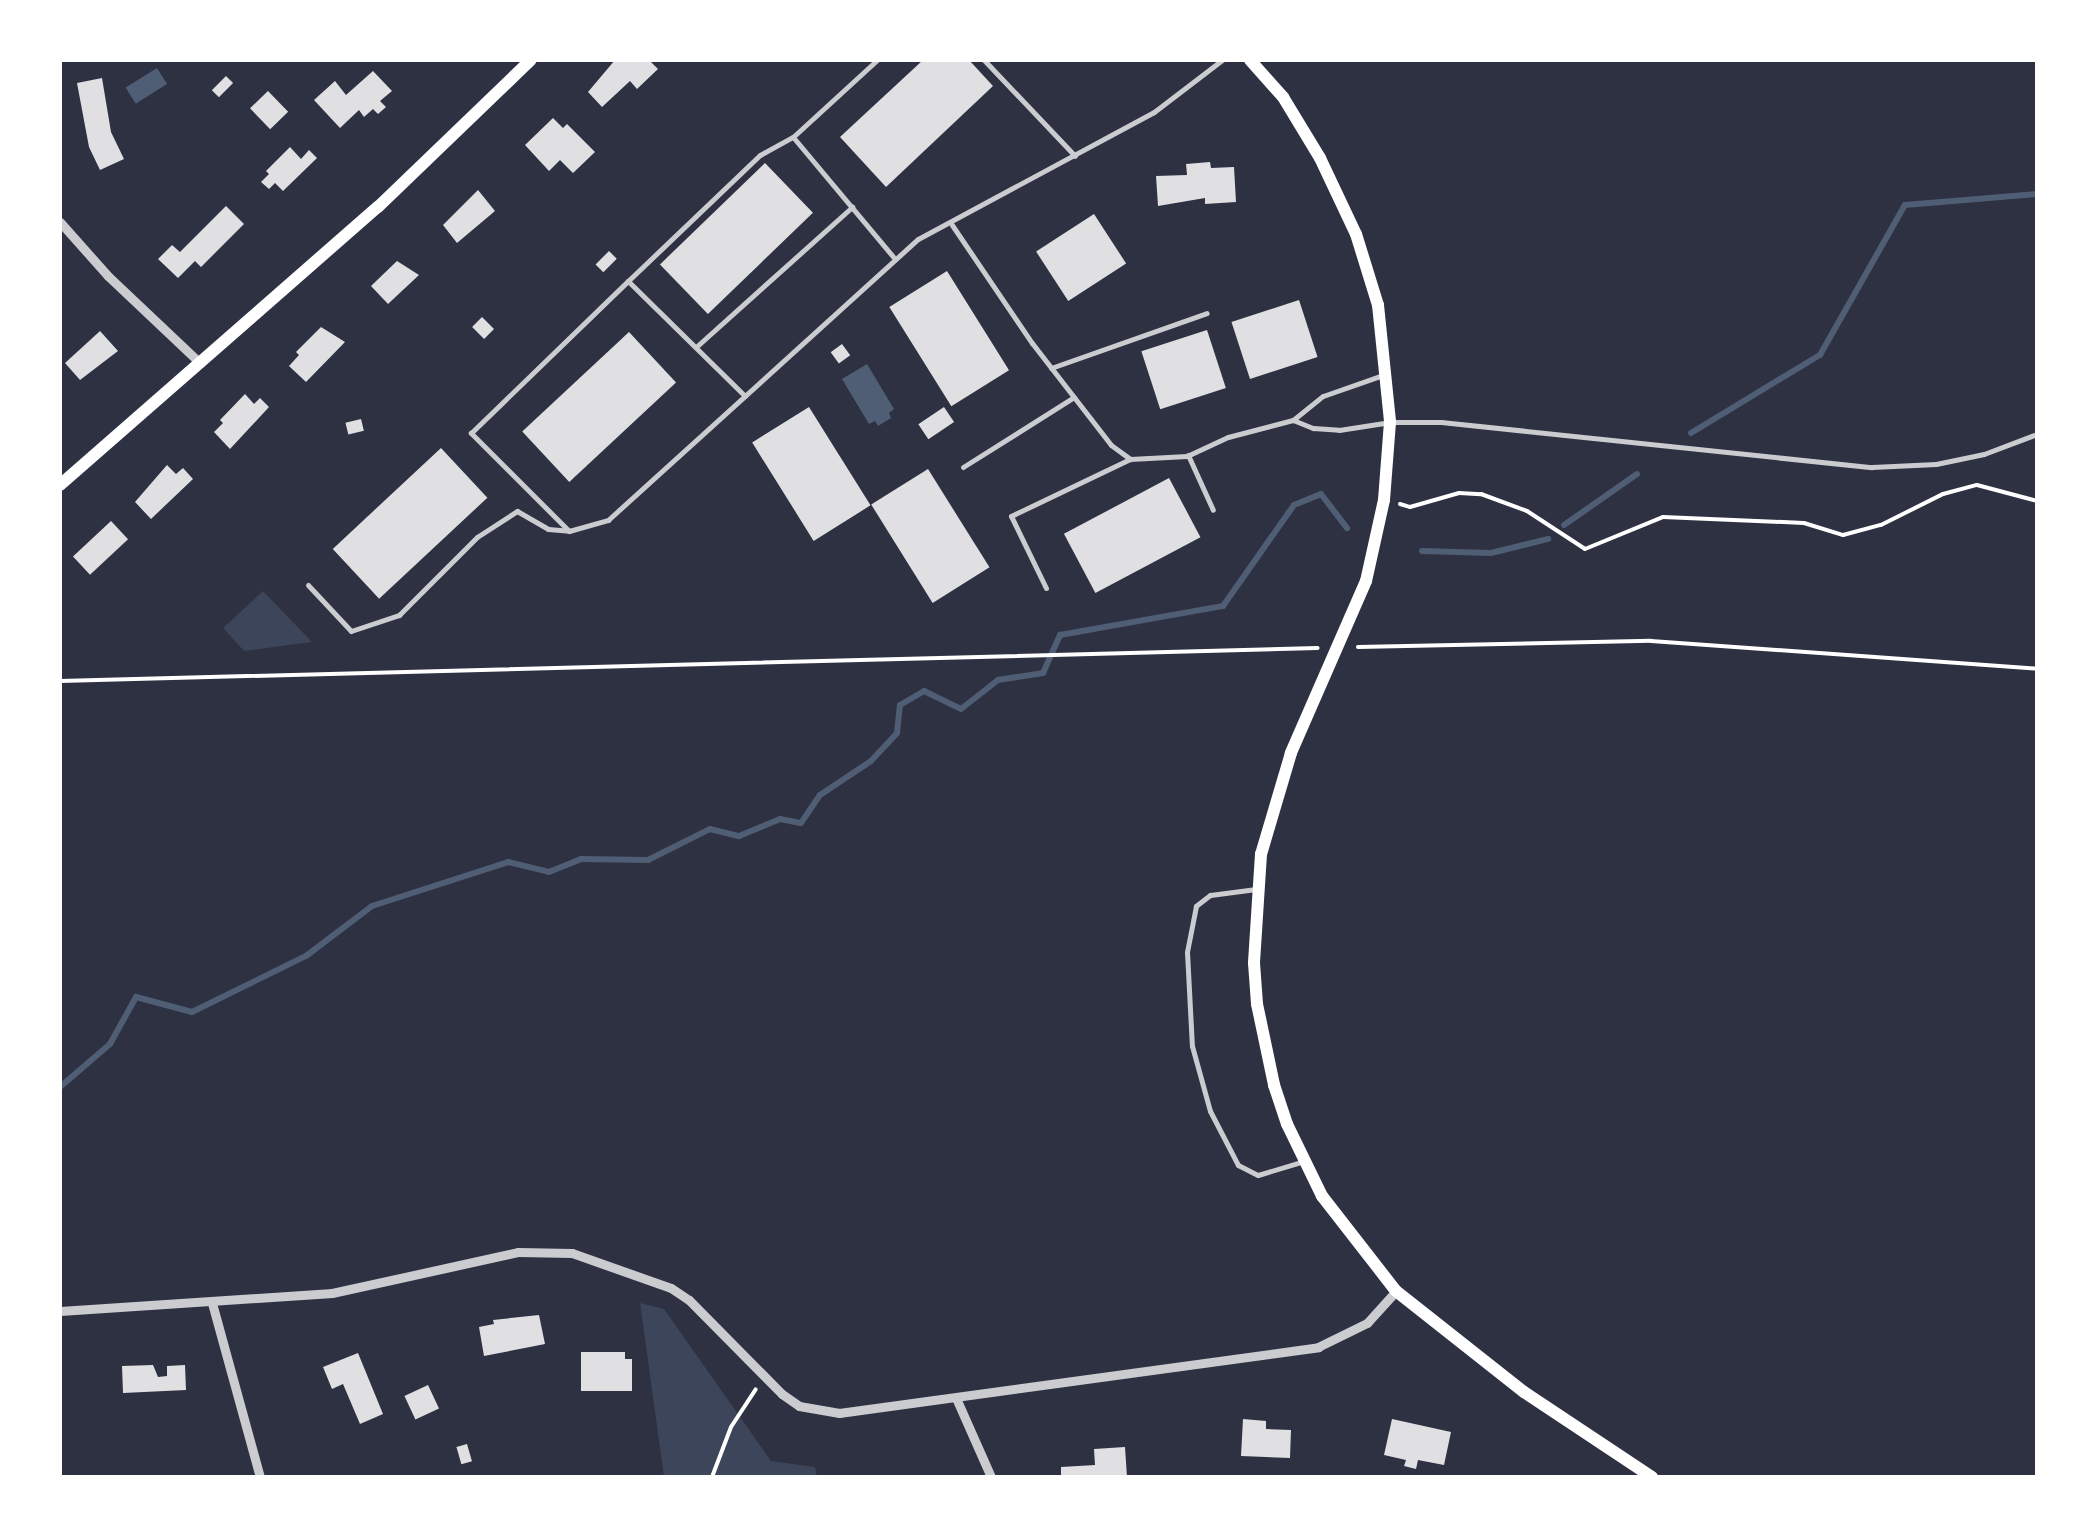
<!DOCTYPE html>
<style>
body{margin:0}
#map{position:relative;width:2097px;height:1537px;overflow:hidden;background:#2d3142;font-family:Quicksand,sans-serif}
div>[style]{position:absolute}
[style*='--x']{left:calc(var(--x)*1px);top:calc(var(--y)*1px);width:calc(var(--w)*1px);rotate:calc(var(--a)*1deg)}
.green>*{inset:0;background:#3c4559}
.water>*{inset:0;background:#4f5d75;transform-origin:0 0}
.stream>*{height:6px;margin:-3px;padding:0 3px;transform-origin:3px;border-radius:3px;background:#4f5d75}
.building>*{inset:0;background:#e0e0e3;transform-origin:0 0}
.path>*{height:4px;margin:-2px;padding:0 2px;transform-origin:2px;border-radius:2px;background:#fff}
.service>*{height:5px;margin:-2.5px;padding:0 2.5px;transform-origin:2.5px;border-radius:2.5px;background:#caccd0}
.minor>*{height:9px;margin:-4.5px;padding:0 4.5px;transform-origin:4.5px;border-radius:4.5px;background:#caccd0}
.secondary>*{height:12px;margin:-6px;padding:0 6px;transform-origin:6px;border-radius:6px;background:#fff}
span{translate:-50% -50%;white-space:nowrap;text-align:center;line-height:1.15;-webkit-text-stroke:10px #fff;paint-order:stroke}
.frame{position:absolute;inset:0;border:62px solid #fff;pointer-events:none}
</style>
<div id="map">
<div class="green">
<div style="clip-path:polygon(263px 591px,312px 642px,244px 651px,223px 628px)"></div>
<div style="clip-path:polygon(640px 1303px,664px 1309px,771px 1461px,815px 1467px,817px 1477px,664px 1477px)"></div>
</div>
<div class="water">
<div style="left:157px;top:68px;width:19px;height:37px;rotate:58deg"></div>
<div style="clip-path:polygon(867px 364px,894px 409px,889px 413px,891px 418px,878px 426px,875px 421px,869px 424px,842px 379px)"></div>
</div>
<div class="stream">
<div style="--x:1691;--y:433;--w:151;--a:-31.2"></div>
<div style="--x:1820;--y:355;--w:172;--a:-60.5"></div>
<div style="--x:1905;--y:205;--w:132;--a:-4.8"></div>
<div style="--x:1564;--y:525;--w:89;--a:-34.9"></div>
<div style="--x:1422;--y:551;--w:69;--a:1.7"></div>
<div style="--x:1491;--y:553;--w:59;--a:-13.8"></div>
<div style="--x:60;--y:1087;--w:66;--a:-40.7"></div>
<div style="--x:110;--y:1044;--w:54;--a:-61"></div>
<div style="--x:136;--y:997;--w:58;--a:15"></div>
<div style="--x:192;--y:1012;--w:127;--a:-26.2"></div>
<div style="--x:306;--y:956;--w:83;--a:-37.1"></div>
<div style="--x:372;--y:906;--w:143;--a:-17.9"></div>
<div style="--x:508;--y:862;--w:42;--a:13.7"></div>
<div style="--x:549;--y:872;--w:35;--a:-22"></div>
<div style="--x:581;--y:859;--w:67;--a:0.9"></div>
<div style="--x:648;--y:860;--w:69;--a:-26.6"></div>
<div style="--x:710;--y:829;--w:30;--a:14"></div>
<div style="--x:739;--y:836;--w:44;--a:-22.5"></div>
<div style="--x:780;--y:819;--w:21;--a:11"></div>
<div style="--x:801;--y:823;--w:34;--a:-56"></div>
<div style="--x:820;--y:795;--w:61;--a:-33.7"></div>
<div style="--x:871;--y:761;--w:38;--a:-47"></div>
<div style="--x:897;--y:733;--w:28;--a:-84"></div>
<div style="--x:900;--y:705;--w:28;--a:-30"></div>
<div style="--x:924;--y:691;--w:41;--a:25.9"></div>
<div style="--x:961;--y:709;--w:47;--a:-38.1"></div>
<div style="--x:998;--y:680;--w:46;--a:-8.8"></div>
<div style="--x:1043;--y:673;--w:42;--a:-65.9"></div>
<div style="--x:1060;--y:635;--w:166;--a:-10.1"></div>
<div style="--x:1223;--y:606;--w:123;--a:-54.9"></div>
<div style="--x:1294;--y:505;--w:29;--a:-22"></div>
<div style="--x:1321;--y:494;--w:43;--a:52.6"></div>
</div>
<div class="building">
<div style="clip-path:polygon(615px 60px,649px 60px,658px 69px,637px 89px,630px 81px,602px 107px,588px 92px)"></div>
<div style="clip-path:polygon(923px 60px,969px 60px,993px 86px,886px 187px,840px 137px)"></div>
<div style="clip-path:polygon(373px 71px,392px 91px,380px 101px,386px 107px,378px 114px,373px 109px,364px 117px,359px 110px,340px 128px,314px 100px,335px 81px,346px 95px)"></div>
<div style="left:226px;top:76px;width:10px;height:20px;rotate:45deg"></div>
<div style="clip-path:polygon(102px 78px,111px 132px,124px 159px,100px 170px,89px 147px,77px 83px)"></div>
<div style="left:268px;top:91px;width:29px;height:25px;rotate:46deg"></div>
<div style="clip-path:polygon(553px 118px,563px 128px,567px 124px,595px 152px,573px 173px,560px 160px,549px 171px,525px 145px)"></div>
<div style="clip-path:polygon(290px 147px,301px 159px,309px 150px,317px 158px,283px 191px,275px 183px,269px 189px,261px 182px,269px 174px,266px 171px)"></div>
<div style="clip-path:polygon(1210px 162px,1211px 168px,1234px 167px,1236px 202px,1205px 204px,1205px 198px,1158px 206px,1156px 176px,1187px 175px,1186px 164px)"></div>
<div style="left:765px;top:163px;width:69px;height:146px;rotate:46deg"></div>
<div style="clip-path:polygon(478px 190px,495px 211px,457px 243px,443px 225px)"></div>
<div style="clip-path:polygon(226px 206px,244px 224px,201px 267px,195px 261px,178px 278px,158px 259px,172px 245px,180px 252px)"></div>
<div style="left:1094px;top:214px;width:59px;height:69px;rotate:57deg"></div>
<div style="left:609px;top:251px;width:11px;height:19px;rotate:45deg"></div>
<div style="clip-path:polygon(397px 261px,419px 275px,388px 304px,371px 286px)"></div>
<div style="left:947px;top:271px;width:117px;height:68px;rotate:58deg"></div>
<div style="left:1299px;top:300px;width:60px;height:71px;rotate:72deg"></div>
<div style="left:482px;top:317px;width:17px;height:14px;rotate:45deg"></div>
<div style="clip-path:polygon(321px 327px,345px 342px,306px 382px,289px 366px,299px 355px,296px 352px)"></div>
<div style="left:1207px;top:330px;width:61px;height:69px;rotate:72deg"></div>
<div style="clip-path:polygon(100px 331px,118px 351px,80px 380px,65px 363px)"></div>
<div style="left:629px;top:332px;width:69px;height:146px;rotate:47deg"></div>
<div style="left:842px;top:344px;width:14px;height:14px;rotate:54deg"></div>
<div style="clip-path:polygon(245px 394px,254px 404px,260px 398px,269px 407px,230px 449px,214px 432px,223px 423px,220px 420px)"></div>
<div style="left:809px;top:407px;width:116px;height:67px;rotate:58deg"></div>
<div style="left:944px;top:407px;width:18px;height:31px;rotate:56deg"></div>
<div style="left:361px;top:419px;width:12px;height:16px;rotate:76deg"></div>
<div style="left:441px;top:448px;width:68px;height:148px;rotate:47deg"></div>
<div style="clip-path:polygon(167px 465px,176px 474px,183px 468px,193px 479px,151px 519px,135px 502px)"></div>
<div style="left:928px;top:469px;width:116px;height:67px;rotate:58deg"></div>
<div style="left:1169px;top:478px;width:67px;height:119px;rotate:62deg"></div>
<div style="left:111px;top:521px;width:25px;height:52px;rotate:47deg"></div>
<div style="clip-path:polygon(539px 1315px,545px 1344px,484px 1356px,479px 1327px,494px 1324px,493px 1320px)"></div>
<div style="clip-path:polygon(581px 1352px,625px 1352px,625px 1359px,632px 1359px,632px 1391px,581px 1391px)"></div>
<div style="clip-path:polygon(358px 1353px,383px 1414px,360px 1424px,343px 1384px,332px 1389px,323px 1367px)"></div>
<div style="clip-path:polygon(153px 1365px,158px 1377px,167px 1376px,167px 1366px,185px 1365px,186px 1390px,123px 1393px,122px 1366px)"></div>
<div style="left:428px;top:1385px;width:26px;height:26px;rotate:65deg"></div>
<div style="clip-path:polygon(1243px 1419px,1266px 1421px,1266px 1429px,1291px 1430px,1290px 1458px,1241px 1456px)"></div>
<div style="clip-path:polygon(1392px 1419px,1451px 1432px,1444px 1465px,1418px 1460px,1416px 1469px,1404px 1466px,1406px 1460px,1384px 1455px)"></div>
<div style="left:467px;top:1444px;width:18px;height:11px;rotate:74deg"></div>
<div style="clip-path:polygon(1125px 1447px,1127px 1477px,1061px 1477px,1061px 1467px,1095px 1465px,1094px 1449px)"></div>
</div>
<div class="path">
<div style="--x:1400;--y:504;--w:10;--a:17"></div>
<div style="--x:1410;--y:507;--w:51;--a:-15.9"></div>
<div style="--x:1459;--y:493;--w:22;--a:3"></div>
<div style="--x:1481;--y:494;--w:49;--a:20.3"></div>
<div style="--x:1527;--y:511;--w:69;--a:33.2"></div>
<div style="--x:1585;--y:549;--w:84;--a:-22.3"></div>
<div style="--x:1663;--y:517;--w:141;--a:2.4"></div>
<div style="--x:1804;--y:523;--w:41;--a:17.1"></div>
<div style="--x:1843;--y:535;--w:39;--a:-15"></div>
<div style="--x:1881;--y:525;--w:69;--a:-26.6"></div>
<div style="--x:1943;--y:494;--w:35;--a:-15"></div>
<div style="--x:1977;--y:485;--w:62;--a:14.9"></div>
<div style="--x:1358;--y:647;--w:293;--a:-1.2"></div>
<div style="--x:1651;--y:641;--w:387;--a:4.1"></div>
<div style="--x:60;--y:681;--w:1258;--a:-1.5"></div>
<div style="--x:712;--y:1477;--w:53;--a:-69.2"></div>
<div style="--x:731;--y:1427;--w:45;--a:-56.7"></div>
</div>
<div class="service">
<div style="--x:877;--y:60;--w:114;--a:137.5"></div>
<div style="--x:793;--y:137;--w:159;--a:50.1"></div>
<div style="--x:984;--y:60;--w:132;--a:46.5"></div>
<div style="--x:952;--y:225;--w:143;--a:55.9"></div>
<div style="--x:1032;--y:343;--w:129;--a:52.2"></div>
<div style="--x:1111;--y:445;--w:24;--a:36"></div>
<div style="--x:1130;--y:459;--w:57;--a:-3"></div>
<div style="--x:1187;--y:456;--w:45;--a:-24.9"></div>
<div style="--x:1228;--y:437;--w:67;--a:-14.7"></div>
<div style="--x:1293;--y:420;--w:38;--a:-39"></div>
<div style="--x:1323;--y:396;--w:64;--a:-19.3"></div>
<div style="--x:628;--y:281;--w:182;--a:-43.7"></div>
<div style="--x:760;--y:155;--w:38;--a:-29"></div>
<div style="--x:696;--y:347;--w:210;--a:-41.9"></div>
<div style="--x:1051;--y:368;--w:165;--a:-19.4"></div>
<div style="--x:1293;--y:420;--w:22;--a:22"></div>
<div style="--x:1313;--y:428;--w:26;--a:4"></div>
<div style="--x:1339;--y:430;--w:52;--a:-8.9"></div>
<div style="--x:1390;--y:422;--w:51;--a:0"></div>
<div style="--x:1441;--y:422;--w:433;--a:6"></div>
<div style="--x:1872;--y:467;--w:64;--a:-2.7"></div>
<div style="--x:1936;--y:464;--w:49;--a:-11.8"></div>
<div style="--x:1984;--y:454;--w:57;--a:-20.7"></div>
<div style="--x:1188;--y:455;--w:60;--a:65.6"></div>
<div style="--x:963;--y:467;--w:131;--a:-32.2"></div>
<div style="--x:569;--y:531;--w:139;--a:-135"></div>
<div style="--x:471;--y:433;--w:219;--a:-44.1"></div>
<div style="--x:628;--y:281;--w:164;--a:44.5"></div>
<div style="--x:308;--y:585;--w:63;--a:46.9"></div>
<div style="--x:351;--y:631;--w:51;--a:-18.4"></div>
<div style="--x:399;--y:615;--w:110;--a:-45"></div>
<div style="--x:477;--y:537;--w:48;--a:-33"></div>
<div style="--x:517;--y:511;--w:36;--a:30"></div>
<div style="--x:548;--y:529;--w:21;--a:5"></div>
<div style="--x:569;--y:531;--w:41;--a:-15.8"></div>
<div style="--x:608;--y:520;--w:418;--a:-42.2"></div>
<div style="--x:918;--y:239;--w:268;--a:-28.3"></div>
<div style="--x:1154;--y:112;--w:86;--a:-37.4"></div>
<div style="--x:1046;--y:588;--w:80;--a:-115.9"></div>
<div style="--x:1011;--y:516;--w:132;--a:-25.6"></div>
<div style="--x:1256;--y:889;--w:46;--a:172.6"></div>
<div style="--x:1210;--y:895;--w:18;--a:142"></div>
<div style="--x:1196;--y:906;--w:47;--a:101.1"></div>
<div style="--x:1187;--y:952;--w:94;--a:87"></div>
<div style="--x:1192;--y:1046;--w:67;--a:74.5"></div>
<div style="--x:1210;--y:1111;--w:61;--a:62.6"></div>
<div style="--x:1238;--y:1165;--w:22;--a:27"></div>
<div style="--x:1258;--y:1175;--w:48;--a:-16.9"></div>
</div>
<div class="minor">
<div style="--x:60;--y:222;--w:72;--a:48.4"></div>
<div style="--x:108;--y:276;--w:127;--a:43.4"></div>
<div style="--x:212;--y:1303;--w:180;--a:74.6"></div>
<div style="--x:60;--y:1311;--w:273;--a:-3.8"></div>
<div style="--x:332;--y:1293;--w:190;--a:-12.4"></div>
<div style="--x:518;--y:1252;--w:54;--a:1.1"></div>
<div style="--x:572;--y:1253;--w:105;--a:19.5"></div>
<div style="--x:671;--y:1288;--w:22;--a:34"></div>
<div style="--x:689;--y:1300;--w:132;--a:45.3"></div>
<div style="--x:782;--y:1394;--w:21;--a:35"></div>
<div style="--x:799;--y:1406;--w:41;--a:9.9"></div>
<div style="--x:839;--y:1413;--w:484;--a:-7.8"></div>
<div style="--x:1318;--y:1347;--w:55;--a:-26.1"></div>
<div style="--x:1367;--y:1323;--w:43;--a:-47.8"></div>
<div style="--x:956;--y:1398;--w:86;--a:66.1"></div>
</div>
<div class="secondary">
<div style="--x:1250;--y:60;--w:50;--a:48.3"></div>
<div style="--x:1283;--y:97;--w:71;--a:58.8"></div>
<div style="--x:1320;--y:158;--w:84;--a:64.7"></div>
<div style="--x:1356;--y:234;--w:74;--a:72.8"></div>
<div style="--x:1378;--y:305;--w:118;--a:84.1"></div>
<div style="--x:1390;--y:422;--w:78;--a:94.4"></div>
<div style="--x:1384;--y:500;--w:83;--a:102.5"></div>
<div style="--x:1366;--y:581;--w:188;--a:113.6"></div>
<div style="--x:1291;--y:753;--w:105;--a:106.5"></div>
<div style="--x:1261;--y:854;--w:109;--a:93.7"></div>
<div style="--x:1254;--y:963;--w:41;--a:85.8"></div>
<div style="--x:1257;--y:1004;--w:83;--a:78.1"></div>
<div style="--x:1274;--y:1085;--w:41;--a:71.6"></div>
<div style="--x:1287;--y:1124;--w:80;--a:64.1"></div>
<div style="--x:1322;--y:1196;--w:120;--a:52.1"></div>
<div style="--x:1396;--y:1291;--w:163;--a:38.3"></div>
<div style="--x:1524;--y:1392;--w:154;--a:33.6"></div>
<div style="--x:60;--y:485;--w:422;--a:-41.2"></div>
<div style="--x:378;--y:207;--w:212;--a:-43.9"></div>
</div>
<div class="frame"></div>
</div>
